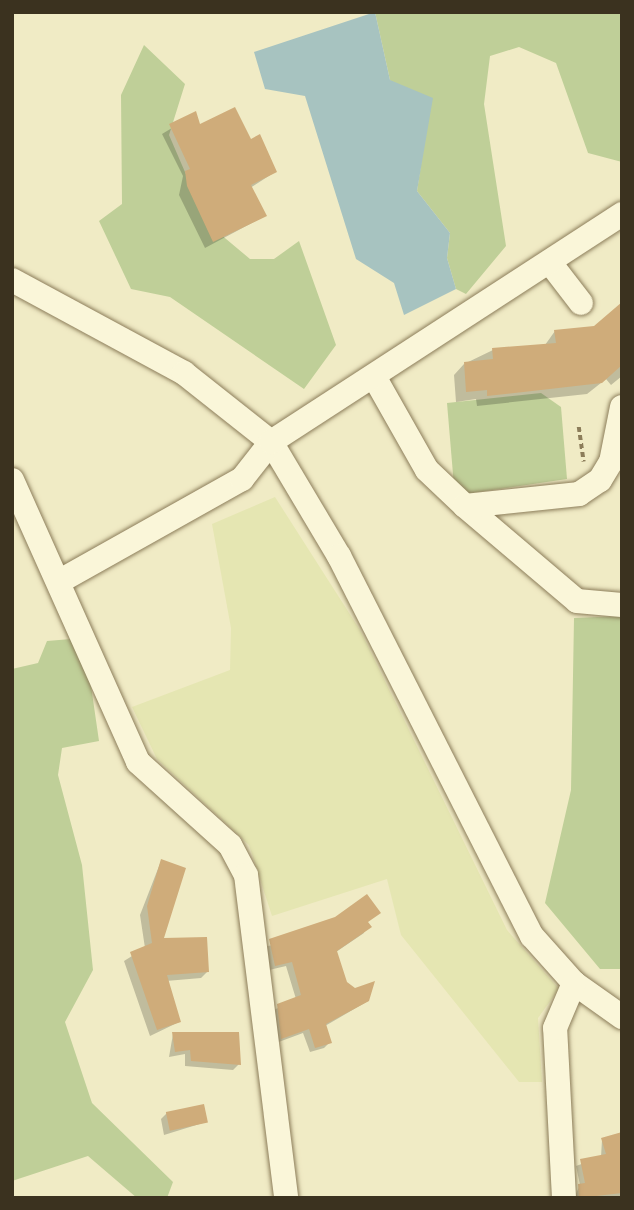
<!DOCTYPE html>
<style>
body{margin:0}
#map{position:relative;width:634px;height:1210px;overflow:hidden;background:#f0ebc5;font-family:Lora,serif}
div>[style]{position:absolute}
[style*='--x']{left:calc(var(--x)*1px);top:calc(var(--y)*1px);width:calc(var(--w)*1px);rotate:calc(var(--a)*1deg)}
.farmland>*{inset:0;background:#e5e6b2}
.green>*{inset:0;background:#bfcf98}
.water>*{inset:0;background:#a7c3c0}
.shadow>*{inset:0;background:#0003}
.building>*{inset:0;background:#cfac7a;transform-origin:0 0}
.path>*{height:3.5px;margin-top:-1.75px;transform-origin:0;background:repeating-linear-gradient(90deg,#8c7d5a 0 5px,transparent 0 8.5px)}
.roads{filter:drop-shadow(0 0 2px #8c7d5a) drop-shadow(0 0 2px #8c7d5a)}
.minor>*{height:24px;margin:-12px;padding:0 12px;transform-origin:12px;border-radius:12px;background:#faf6d9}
span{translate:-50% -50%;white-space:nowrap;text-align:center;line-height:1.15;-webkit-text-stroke:5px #f7f3d5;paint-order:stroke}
.frame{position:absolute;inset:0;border:14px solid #3b321f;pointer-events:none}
</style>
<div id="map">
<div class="farmland">
<div style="clip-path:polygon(275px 497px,360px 630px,507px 930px,559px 989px,538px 1018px,542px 1082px,519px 1082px,401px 935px,387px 879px,272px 916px,249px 845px,157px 759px,132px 707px,230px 670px,231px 628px,212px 524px)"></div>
</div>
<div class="green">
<div style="clip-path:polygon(375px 12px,622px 12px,622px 162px,588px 153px,556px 63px,519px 47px,490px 56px,484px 104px,506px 246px,466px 294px,456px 289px,447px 258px,450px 233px,417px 191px,423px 151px,390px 80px)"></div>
<div style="clip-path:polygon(144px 45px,185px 84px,169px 135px,207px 223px,250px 259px,274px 259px,299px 241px,336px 345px,304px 389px,170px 297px,131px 289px,99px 221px,122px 204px,121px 95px)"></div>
<div style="clip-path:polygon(541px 393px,561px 407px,567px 479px,465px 494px,454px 486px,447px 403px)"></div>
<div style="clip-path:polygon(622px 616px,622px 969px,600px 969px,545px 903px,571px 790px,574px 618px)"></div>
<div style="clip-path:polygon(71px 639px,90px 679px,99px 741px,62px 748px,58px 775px,82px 865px,93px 970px,65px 1022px,92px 1103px,173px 1182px,167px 1198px,137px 1198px,88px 1156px,12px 1181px,12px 669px,38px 663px,47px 641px)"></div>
</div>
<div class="water">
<div style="clip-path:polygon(375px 12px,390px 80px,433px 98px,417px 191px,450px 233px,447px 258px,456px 289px,404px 315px,394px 283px,356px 259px,305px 96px,265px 89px,254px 52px)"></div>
</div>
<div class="shadow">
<div style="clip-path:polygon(195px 114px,199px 127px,250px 141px,275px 172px,250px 188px,265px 216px,205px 248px,179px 195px,183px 176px,162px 134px)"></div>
<div style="clip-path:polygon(622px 305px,622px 376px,611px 385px,606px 379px,587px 394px,477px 406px,476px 399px,456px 402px,454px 375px,464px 364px,493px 350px,545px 345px,555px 331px,595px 328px)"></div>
<div style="clip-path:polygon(161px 861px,161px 940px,208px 971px,201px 978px,166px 981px,179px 1022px,150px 1036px,124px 961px,145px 948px,140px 915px)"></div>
<div style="clip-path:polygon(366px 923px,364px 933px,336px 952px,346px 983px,368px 1001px,325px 1026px,330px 1042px,324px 1048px,310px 1052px,303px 1033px,276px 1043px,272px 1011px,296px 999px,286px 966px,269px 970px,264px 947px)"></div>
<div style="clip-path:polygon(173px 1034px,239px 1064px,233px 1070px,185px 1066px,185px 1054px,169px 1057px)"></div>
<div style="clip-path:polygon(167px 1113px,206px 1122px,164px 1135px,161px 1119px)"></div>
<div style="clip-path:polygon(602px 1140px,622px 1146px,622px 1198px,574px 1198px,580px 1185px,576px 1166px,601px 1157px)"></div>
</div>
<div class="building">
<div style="clip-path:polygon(235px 107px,251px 139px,260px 134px,277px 172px,251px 185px,267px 216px,213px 242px,187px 186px,185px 171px,190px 169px,169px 124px,196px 111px,200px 124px)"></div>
<div style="clip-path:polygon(622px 302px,622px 365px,602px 383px,487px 396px,487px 390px,466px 392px,464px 362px,493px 359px,492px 348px,556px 343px,554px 330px,594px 326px)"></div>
<div style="clip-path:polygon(161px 859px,186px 868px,164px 938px,207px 937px,209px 972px,167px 975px,181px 1022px,157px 1030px,130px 952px,152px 943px,147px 906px)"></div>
<div style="clip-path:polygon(367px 894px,381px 913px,368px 922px,372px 927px,337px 951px,347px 982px,355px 988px,375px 981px,369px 1001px,326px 1024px,332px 1043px,315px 1048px,309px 1029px,281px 1039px,277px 1004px,301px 995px,292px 962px,275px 966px,269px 939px,335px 917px)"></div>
<div style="clip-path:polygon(172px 1032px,239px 1032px,241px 1065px,191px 1061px,190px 1050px,175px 1052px)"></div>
<div style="left:204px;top:1104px;width:19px;height:39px;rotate:78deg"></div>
<div style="clip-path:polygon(622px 1132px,622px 1193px,579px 1198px,578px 1184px,585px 1183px,580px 1159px,606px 1154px,601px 1138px)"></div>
</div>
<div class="path">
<div style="--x:579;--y:427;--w:35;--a:82"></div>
</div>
<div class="roads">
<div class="minor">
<div style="--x:551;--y:264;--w:49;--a:52.4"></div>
<div style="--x:12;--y:280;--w:196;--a:28.4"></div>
<div style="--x:184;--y:373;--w:111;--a:38.4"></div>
<div style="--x:271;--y:442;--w:133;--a:59.2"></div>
<div style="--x:339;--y:556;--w:426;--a:63.1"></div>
<div style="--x:532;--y:936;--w:63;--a:48.2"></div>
<div style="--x:574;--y:983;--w:59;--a:35.3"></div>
<div style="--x:376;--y:380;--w:103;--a:60.5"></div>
<div style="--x:427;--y:470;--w:52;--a:43.5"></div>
<div style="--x:465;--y:506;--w:147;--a:40.3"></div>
<div style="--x:577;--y:601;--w:45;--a:5.1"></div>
<div style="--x:12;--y:480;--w:309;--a:65.9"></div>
<div style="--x:138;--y:762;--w:124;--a:42.1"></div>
<div style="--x:230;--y:845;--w:34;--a:62"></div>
<div style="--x:246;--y:875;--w:325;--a:82.9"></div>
<div style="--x:465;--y:506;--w:115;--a:-6"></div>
<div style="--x:579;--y:494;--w:25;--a:-34"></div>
<div style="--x:600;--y:480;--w:21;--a:-59"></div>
<div style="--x:611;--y:462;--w:56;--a:-78.7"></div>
<div style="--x:60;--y:581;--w:209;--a:-29.3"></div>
<div style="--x:242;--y:479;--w:47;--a:-51.9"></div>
<div style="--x:271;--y:442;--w:419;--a:-33"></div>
<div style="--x:564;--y:1198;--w:170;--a:-93"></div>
<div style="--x:555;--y:1028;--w:49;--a:-67.1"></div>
</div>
</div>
<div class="frame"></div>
</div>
